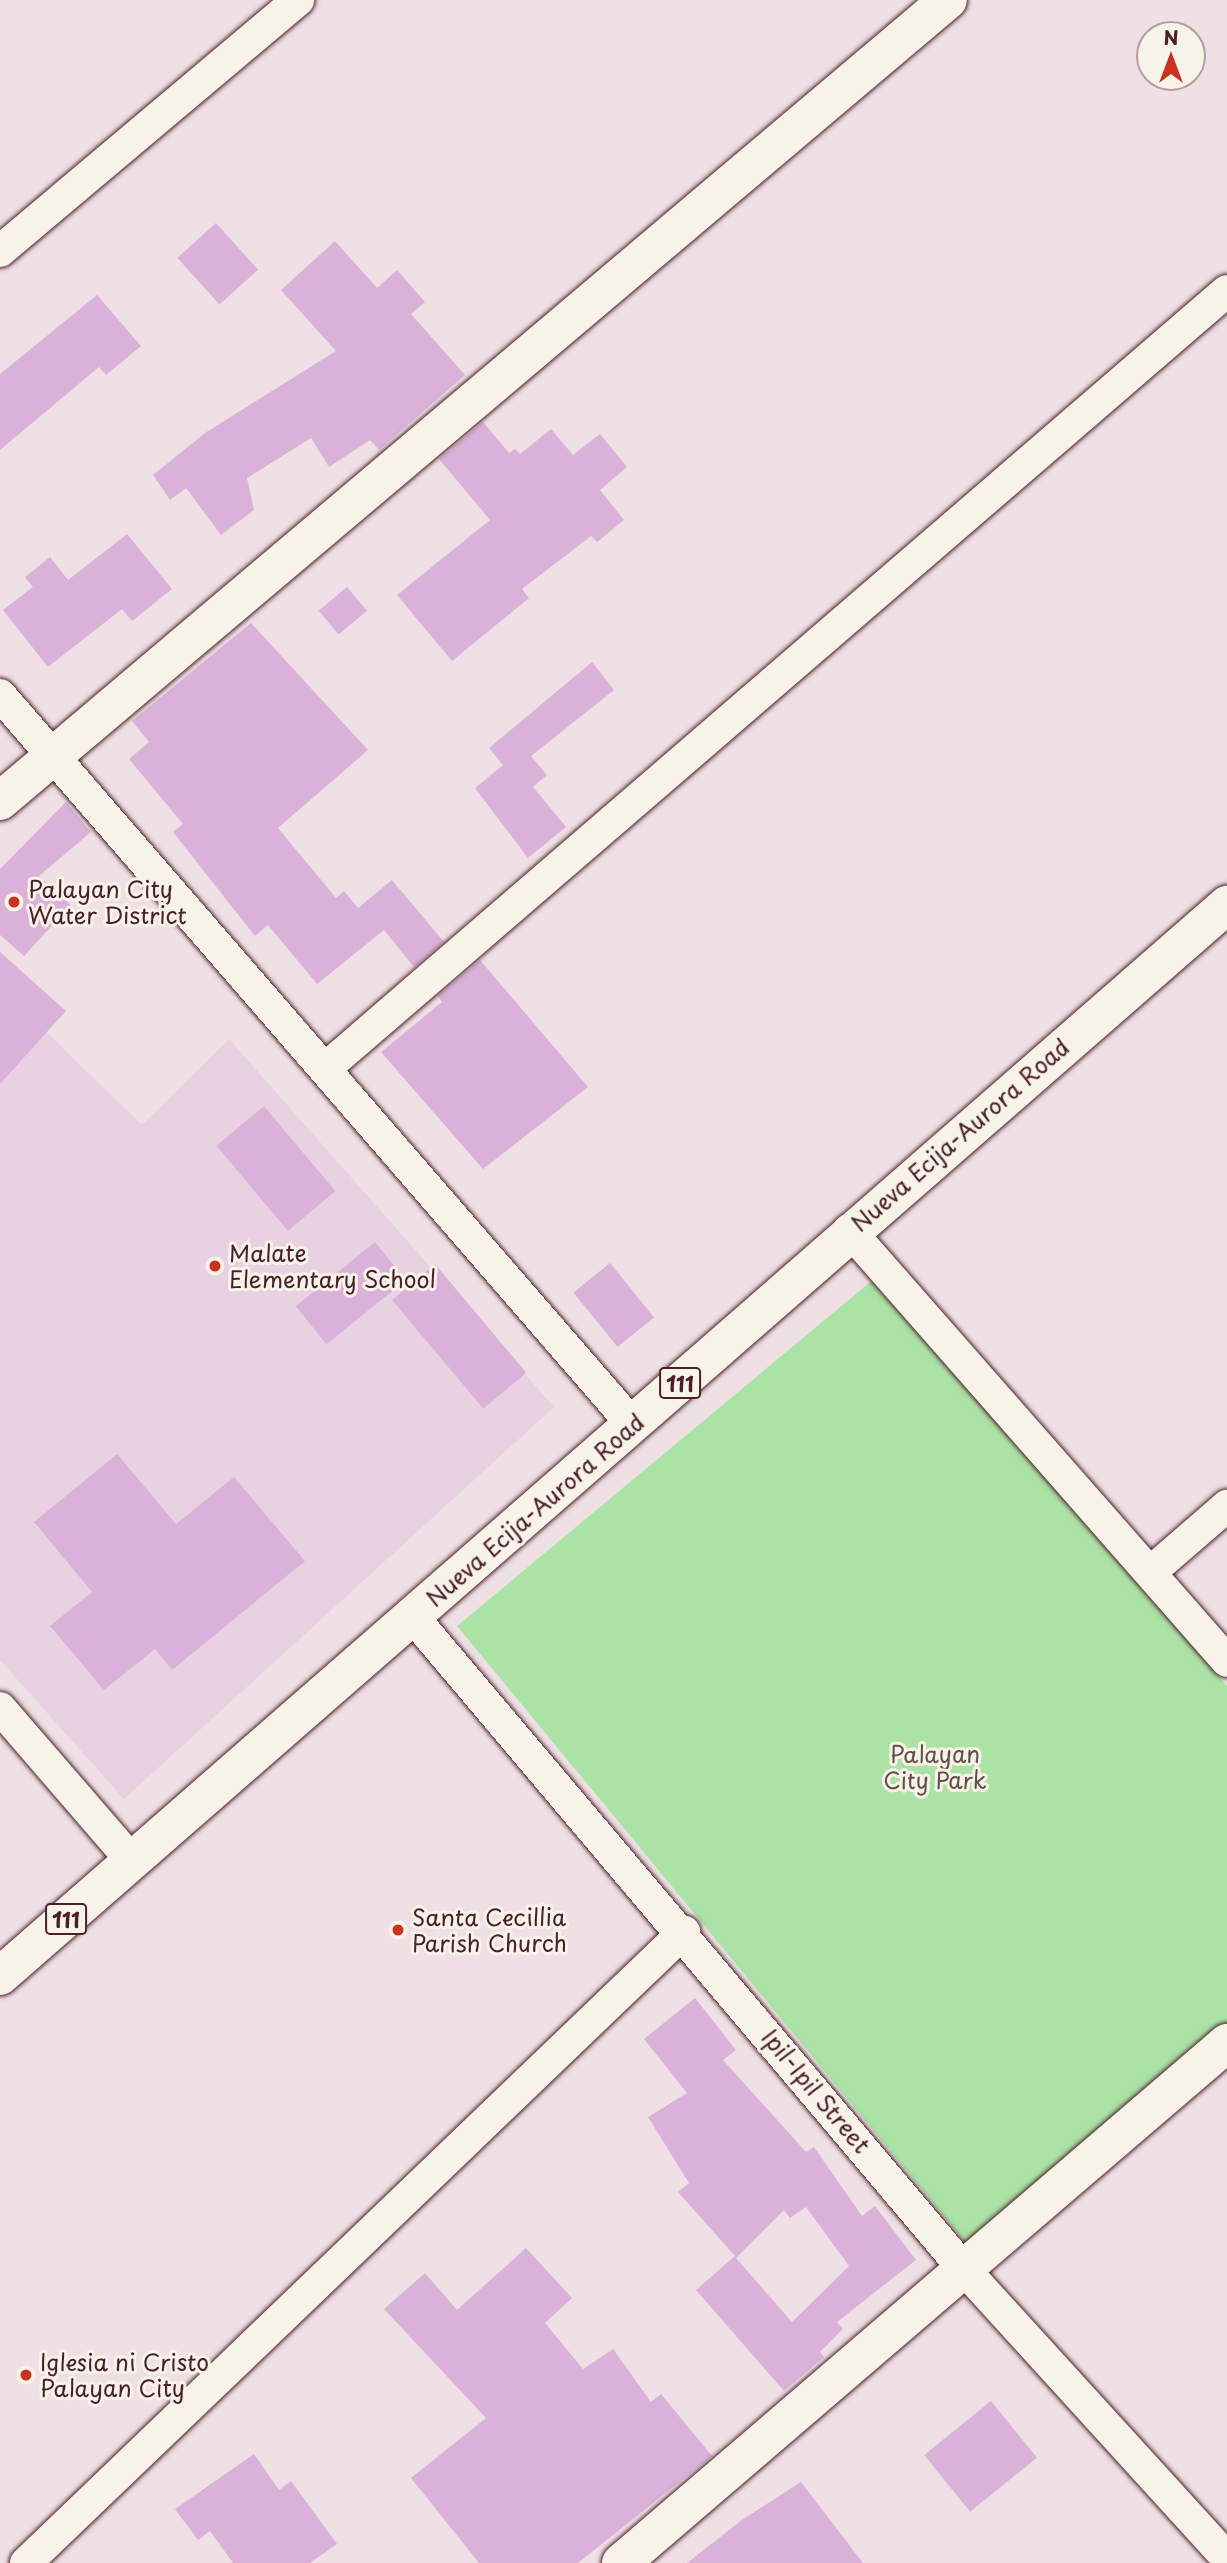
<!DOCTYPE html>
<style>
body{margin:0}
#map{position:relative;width:1227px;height:2563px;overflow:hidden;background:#eee0e4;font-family:"Playpen Sans",sans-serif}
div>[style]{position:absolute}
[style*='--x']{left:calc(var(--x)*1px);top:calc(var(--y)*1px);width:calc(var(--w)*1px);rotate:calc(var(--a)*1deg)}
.built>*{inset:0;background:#e8d2e1}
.green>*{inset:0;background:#abe2a5}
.building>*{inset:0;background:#dab2d9;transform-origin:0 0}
.roads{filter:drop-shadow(0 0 2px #4a1f2b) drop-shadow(0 0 2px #4a1f2b)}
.street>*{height:32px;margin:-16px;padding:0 16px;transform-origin:16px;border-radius:16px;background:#f7f3e8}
.secondary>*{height:38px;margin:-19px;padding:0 19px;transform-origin:19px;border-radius:19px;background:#f7f3e8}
.primary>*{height:38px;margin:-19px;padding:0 19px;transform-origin:19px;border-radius:19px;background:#f7f3e8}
.dots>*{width:19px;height:19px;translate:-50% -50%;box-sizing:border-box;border:4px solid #f7f3e8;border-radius:50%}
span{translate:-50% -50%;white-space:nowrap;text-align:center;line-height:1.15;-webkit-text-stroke:6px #f7f3e8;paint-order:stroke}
.shield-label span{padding:2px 5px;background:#f7f3e8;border:2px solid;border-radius:5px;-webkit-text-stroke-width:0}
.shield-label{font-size:21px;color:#4a1f2b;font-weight:700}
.poi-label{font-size:23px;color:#4a1f2b}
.left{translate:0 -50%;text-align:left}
.street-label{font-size:23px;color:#4a1f2b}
.park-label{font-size:23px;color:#62504a}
.north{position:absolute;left:1136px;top:21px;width:70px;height:70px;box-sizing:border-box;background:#f7f3e8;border:2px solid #b29e9c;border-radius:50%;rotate:0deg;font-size:19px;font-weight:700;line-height:28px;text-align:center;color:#4a1f2b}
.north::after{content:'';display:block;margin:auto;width:24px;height:32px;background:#c8321e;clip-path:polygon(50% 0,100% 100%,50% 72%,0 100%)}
</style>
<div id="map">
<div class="built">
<div style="clip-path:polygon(0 987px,142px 1125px,229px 1039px,554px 1407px,124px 1799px,0 1660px)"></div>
</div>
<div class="green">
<div style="clip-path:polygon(875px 1278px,1227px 1686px,1227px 2025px,968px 2245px,457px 1626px)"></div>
</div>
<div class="building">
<div style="left:216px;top:223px;width:63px;height:52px;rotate:48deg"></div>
<div style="clip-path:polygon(335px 241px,377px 288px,397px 270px,425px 302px,411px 314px,465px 375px,379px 450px,370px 440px,329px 467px,311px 438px,247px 478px,254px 510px,221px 535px,186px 488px,170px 500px,153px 475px,205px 433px,336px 351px,281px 290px)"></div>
<div style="clip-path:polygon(97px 295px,141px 346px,106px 375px,99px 367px,0 450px,0 374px)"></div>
<div style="clip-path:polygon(483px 422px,509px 453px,515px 449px,520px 454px,551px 429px,573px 455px,600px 434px,627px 467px,600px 490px,624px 520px,597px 542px,591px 536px,522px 589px,529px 598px,452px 661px,397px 595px,490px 520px,439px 459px)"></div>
<div style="clip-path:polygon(127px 534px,172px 589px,132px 621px,122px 609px,48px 667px,3px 610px,33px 587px,25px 577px,50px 557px,68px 580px)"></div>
<div style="left:347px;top:587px;width:31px;height:37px;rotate:50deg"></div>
<div style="clip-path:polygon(251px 623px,368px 750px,278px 828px,336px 898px,344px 891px,358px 908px,392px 880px,444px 942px,414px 967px,384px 930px,317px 984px,268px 925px,255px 936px,173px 832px,183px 824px,129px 759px,149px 742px,132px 721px)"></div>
<div style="clip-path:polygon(592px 662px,614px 690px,531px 756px,547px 775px,533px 787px,566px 827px,528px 858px,475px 788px,503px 765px,489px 748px)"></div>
<div style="clip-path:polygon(66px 802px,91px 832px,39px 876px,71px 905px,24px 956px,0 935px,0 869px)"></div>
<div style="clip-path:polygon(0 952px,66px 1011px,0 1084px)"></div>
<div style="clip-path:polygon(480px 960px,588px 1087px,483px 1169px,381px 1052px,442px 1002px,438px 996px)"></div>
<div style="left:264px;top:1106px;width:111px;height:62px;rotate:50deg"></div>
<div style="left:375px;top:1242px;width:49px;height:102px;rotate:51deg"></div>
<div style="left:610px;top:1263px;width:70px;height:47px;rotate:51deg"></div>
<div style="left:435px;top:1264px;width:142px;height:56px;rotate:50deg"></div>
<div style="clip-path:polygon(117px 1454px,176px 1524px,234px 1477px,305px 1561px,172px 1670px,155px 1649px,104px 1690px,50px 1626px,92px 1592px,34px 1522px)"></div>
<div style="clip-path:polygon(evenodd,695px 1998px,736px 2050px,723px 2060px,806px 2152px,814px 2147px,862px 2216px,875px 2206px,916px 2260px,837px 2322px,843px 2329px,820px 2352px,824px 2357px,784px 2391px,696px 2290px,735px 2256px,678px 2192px,689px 2183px,648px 2117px,687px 2093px,644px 2039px,695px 1998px,806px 2207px,849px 2266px,792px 2322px,736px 2258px,784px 2210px,790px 2218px,806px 2207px)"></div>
<div style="clip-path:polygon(526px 2248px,572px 2298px,545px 2323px,583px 2369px,613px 2349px,651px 2402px,661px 2394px,712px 2456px,578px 2563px,479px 2563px,411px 2478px,486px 2418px,384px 2309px,425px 2273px,457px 2310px)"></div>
<div style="left:991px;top:2401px;width:73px;height:86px;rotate:51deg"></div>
<div style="clip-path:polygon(254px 2454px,279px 2490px,291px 2481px,337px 2544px,310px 2563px,233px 2563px,210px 2531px,198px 2540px,175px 2509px)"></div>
<div style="clip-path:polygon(801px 2482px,863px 2563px,687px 2563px,742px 2520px)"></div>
</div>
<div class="roads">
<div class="street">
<div style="--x:0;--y:251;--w:390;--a:-40.1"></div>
<div style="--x:0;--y:695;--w:966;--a:49.07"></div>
<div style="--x:327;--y:1067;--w:1188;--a:-40.77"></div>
<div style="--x:849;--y:1230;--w:573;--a:48.75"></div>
<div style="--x:1153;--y:1570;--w:98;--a:-40.9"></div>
<div style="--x:413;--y:1617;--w:852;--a:49.81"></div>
<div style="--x:963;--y:2268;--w:392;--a:47.7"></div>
<div style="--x:0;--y:1708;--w:202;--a:49.2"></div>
<div style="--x:26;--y:2563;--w:912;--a:-43.8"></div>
</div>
<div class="secondary">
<div style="--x:0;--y:801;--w:1241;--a:-40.2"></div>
<div style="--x:621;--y:2563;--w:799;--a:-40.63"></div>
</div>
<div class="primary">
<div style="--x:0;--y:1976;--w:1629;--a:-41.12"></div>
</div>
</div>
<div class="dots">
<div style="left:14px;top:902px;background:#c8321e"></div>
<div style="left:215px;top:1266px;background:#c8321e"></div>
<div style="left:398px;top:1930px;background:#c8321e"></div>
<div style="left:26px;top:2375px;background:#c8321e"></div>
</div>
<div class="shield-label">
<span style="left:680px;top:1383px">111</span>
<span style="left:66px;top:1919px">111</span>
</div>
<div class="poi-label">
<span class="left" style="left:28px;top:902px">Palayan City<br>Water District</span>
<span class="left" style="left:229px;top:1266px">Malate<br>Elementary School</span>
<span class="left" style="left:412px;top:1930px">Santa Cecillia<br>Parish Church</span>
<span class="left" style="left:40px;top:2375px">Iglesia ni Cristo<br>Palayan City</span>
</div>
<div class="street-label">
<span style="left:960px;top:1135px;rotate:-41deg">Nueva Ecija-Aurora Road</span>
<span style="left:535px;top:1510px;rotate:-41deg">Nueva Ecija-Aurora Road</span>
<span style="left:816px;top:2091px;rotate:50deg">Ipil-Ipil Street</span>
</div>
<div class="park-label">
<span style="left:935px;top:1767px">Palayan<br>City Park</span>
</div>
<div class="north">N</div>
</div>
